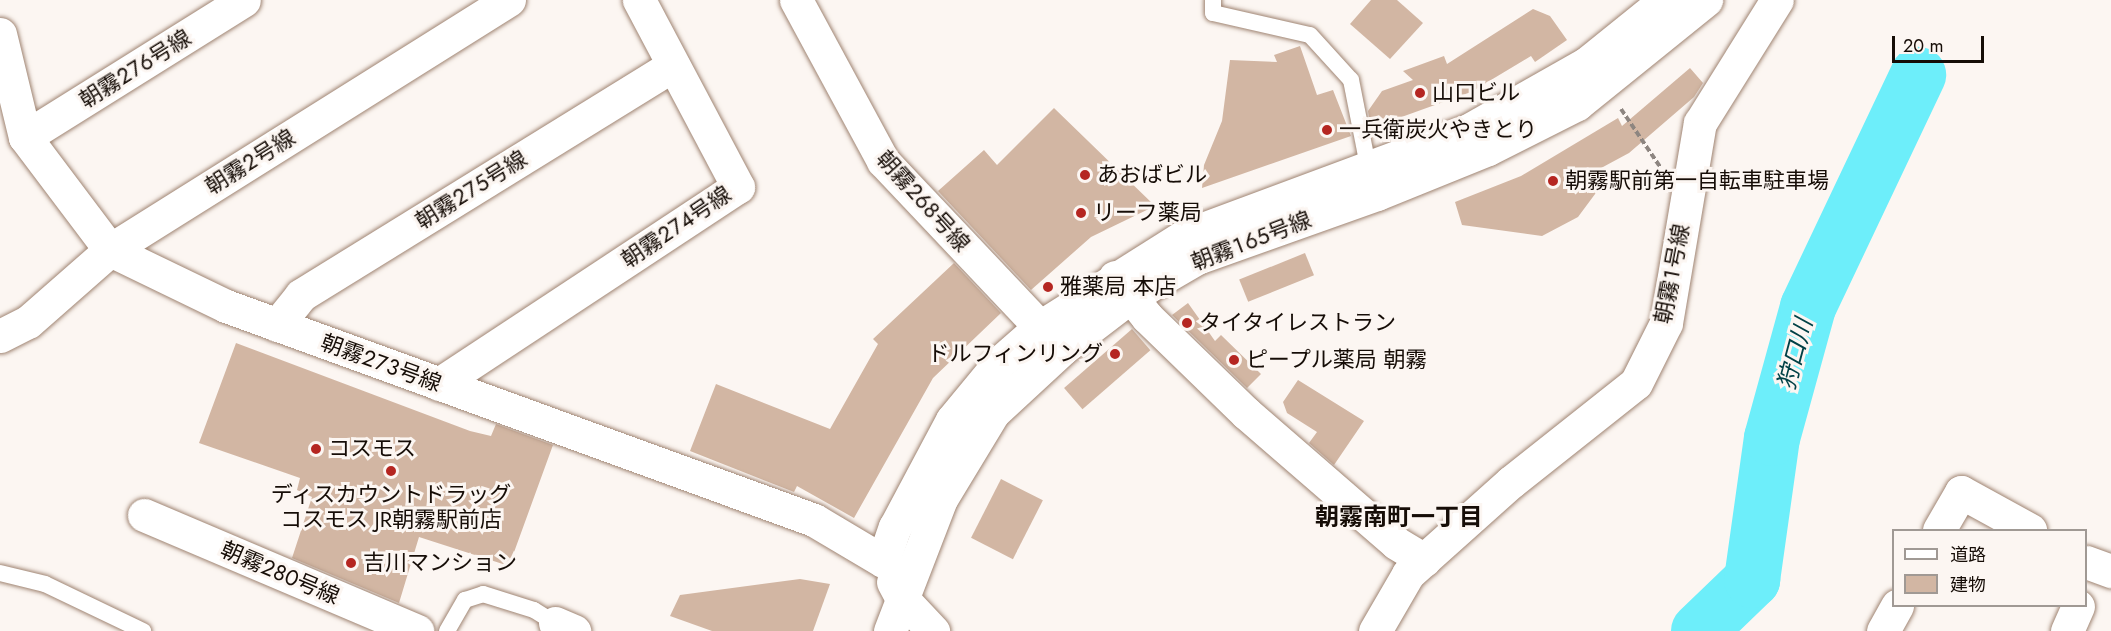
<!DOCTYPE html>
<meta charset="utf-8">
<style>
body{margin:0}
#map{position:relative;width:2111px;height:631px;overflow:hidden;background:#fcf6f2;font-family:Jost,"Noto Sans JP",sans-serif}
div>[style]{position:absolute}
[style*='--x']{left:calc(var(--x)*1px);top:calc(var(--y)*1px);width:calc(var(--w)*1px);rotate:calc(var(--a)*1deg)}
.river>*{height:56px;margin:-28px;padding:0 28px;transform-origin:28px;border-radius:28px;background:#6deefa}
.building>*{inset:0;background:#d2b6a3;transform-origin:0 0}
.path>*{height:4px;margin-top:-2px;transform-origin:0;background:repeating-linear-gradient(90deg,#8d8580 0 6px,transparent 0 9px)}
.roads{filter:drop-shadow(0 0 2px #9f8472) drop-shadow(0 0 2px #9f8472)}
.service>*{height:16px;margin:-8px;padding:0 8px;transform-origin:8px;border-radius:8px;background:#fff}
.minor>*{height:33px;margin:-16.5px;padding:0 16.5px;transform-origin:16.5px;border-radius:16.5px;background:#fff}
.tertiary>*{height:33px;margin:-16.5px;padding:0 16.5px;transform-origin:16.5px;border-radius:16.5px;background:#fff}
.dots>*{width:16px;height:16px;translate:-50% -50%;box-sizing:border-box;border:3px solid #fcf6f2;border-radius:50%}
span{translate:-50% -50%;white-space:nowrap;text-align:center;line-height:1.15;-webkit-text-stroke:6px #fcf6f2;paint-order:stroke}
.street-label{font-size:22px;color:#160d07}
.poi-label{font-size:22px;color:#160d07}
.left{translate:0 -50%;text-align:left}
.right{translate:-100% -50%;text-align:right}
.water-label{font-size:24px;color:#014146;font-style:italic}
.neighbourhood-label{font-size:24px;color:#160d07;font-weight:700}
.legend{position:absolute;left:1892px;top:529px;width:195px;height:78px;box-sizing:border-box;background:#fcf6f2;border:2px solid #a09994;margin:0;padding:8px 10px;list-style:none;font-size:18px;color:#160d07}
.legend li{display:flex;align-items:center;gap:12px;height:30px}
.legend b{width:30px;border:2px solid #a09994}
.scale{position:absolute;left:1892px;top:36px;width:92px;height:27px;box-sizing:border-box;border:3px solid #160d07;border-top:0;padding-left:8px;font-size:18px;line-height:21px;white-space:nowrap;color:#160d07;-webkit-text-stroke:4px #fcf6f2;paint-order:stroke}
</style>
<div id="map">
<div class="river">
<div style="--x:1699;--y:631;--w:74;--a:-43.9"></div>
<div style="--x:1752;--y:580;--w:143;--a:-82"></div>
<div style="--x:1772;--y:438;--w:136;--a:-74.6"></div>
<div style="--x:1808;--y:307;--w:257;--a:-64.6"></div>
</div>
<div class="building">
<div style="clip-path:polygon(1371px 0,1397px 0,1423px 23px,1390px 59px,1350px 24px)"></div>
<div style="clip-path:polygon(1533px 9px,1550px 16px,1567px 40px,1535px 62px,1531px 56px,1471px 92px,1371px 128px,1368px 111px,1382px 91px,1413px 80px,1403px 71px,1444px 56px,1447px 64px)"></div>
<div style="clip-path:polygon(1300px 46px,1317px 95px,1333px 90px,1351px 136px,1202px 188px,1204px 165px,1222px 121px,1230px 60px,1277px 62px,1274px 55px)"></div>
<div style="clip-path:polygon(1690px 68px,1703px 83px,1694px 97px,1629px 153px,1590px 174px,1601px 186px,1578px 217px,1542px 236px,1462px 225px,1455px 202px,1521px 176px,1618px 118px,1622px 126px)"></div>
<div style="clip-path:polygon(1054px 108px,1155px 206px,1091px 237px,1031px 290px,938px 191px,984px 150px,997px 165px)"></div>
<div style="left:1305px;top:253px;width:24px;height:71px;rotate:68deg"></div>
<div style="clip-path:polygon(954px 263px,1001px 313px,933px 378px,854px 518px,797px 486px,794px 492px,690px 451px,716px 384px,830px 429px,878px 344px,873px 339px)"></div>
<div style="clip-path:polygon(1188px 303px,1215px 341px,1221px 335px,1261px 374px,1247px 388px,1172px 315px)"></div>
<div style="left:1132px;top:329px;width:28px;height:90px;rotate:49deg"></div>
<div style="clip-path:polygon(236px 343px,470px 431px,491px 436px,496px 424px,553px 445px,509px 566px,419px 537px,399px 603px,292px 558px,312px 497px,297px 490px,300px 478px,199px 443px)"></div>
<div style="clip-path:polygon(1298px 380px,1364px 421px,1334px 465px,1309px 443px,1317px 432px,1287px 413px,1283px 402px)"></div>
<div style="left:1001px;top:479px;width:47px;height:66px;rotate:27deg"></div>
<div style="clip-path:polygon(800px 579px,830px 584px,813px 631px,712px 631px,670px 616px,680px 595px)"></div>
</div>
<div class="path">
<div style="--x:1621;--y:109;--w:71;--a:55.9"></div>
</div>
<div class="roads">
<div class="service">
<div style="--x:1213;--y:0;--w:13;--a:90"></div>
<div style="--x:1213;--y:13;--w:99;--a:12.8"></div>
<div style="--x:1310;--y:35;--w:61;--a:47.7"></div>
<div style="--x:1351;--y:80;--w:93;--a:78.8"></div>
<div style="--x:0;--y:573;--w:46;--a:13.7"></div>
<div style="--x:45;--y:584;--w:109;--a:25.6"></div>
<div style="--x:447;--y:631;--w:36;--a:-60"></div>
<div style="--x:465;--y:600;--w:19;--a:-18"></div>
<div style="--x:483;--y:594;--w:53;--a:17.4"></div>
<div style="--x:534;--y:610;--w:25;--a:32"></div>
</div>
<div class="minor">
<div style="--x:796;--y:0;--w:183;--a:61.6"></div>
<div style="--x:883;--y:161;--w:256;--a:46.6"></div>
<div style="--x:0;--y:34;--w:106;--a:76.4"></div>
<div style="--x:25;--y:137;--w:141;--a:53"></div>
<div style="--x:25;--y:137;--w:258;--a:-32"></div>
<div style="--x:1115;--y:277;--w:51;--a:51.3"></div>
<div style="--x:1147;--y:317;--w:138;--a:44.1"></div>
<div style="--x:1246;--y:413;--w:198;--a:40.9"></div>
<div style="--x:1396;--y:543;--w:33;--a:31"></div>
<div style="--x:277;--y:325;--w:38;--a:-51"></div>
<div style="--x:301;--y:295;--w:437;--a:-31.7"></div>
<div style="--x:0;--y:336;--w:31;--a:-27"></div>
<div style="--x:28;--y:322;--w:109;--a:-41.3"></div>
<div style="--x:110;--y:250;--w:471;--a:-32.1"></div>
<div style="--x:439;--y:384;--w:358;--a:-33.4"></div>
<div style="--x:738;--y:187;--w:212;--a:-117.9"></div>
<div style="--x:144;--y:515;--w:297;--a:23"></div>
<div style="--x:1939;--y:530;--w:44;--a:-59.9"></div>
<div style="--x:1961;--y:492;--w:79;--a:28.8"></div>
<div style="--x:2086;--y:562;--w:27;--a:20"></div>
<div style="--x:1375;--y:631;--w:66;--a:-59.9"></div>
<div style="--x:1408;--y:574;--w:138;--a:-41.8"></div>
<div style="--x:1511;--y:482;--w:159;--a:-38.4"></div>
<div style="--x:1636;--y:383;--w:67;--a:-63.4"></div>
<div style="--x:1666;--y:323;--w:203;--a:-80.4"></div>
<div style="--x:1700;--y:123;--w:145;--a:-58"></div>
<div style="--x:1883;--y:631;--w:29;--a:-61"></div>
<div style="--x:2067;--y:631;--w:27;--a:-66"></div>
</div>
<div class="tertiary">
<div style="--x:110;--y:250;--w:129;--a:25.8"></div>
<div style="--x:226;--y:306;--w:626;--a:20"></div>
<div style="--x:814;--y:520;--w:80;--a:30.7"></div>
<div style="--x:883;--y:561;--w:36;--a:-71"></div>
<div style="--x:895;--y:527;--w:121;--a:-62"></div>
<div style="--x:952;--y:420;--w:74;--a:-50.5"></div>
<div style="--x:999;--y:363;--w:55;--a:-41.3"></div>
<div style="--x:1040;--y:327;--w:170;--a:-32.3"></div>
<div style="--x:1184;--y:236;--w:302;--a:-20.4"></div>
<div style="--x:1467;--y:131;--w:138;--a:-29.5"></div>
<div style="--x:1587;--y:63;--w:100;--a:-38.9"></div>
<div style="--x:893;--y:582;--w:17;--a:62"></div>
<div style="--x:901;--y:597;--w:47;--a:46.7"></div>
<div style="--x:555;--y:623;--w:21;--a:23"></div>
<div style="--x:890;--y:631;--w:142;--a:-68.9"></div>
<div style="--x:941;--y:499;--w:100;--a:-58.8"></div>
<div style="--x:993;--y:413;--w:94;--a:-42.8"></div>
<div style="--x:1062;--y:349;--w:86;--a:-37.4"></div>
<div style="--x:1130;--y:297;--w:78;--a:-30.2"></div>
<div style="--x:1197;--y:258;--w:191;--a:-19.6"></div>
<div style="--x:1377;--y:194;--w:120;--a:-22.1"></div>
<div style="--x:1488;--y:149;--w:100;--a:-26.8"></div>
<div style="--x:1577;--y:104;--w:166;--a:-38.9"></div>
</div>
</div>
<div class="dots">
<div style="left:1420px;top:93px;background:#b52621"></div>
<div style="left:1327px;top:130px;background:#b52621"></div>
<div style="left:1085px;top:175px;background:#b52621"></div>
<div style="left:1553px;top:181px;background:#b52621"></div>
<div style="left:1081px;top:213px;background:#b52621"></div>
<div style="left:1048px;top:287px;background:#b52621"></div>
<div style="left:1187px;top:323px;background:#b52621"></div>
<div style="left:1115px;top:354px;background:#b52621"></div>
<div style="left:1234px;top:360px;background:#b52621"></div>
<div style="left:316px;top:449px;background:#b52621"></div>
<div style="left:391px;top:471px;background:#b52621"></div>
<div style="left:351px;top:563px;background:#b52621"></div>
</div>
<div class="street-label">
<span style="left:135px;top:69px;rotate:-32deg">朝霧２７６号線</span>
<span style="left:250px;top:162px;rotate:-32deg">朝霧２号線</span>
<span style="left:471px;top:190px;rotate:-32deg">朝霧２７５号線</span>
<span style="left:923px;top:201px;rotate:48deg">朝霧２６８号線</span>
<span style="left:676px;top:227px;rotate:-34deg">朝霧２７４号線</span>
<span style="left:1251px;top:241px;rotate:-21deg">朝霧１６５号線</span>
<span style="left:1672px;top:274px;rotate:-79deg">朝霧１号線</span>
<span style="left:381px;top:363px;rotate:20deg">朝霧２７３号線</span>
<span style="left:280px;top:573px;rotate:23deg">朝霧２８０号線</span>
</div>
<div class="poi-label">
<span class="left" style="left:1432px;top:93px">山口ビル</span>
<span class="left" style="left:1339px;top:130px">一兵衛炭火やきとり</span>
<span class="left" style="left:1097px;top:175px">あおばビル</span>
<span class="left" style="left:1565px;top:181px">朝霧駅前第一自転車駐車場</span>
<span class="left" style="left:1093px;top:213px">リーフ薬局</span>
<span class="left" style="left:1060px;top:287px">雅薬局 本店</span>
<span class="left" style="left:1199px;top:323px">タイタイレストラン</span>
<span class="right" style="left:1103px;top:354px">ドルフィンリング</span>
<span class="left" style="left:1246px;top:360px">ピープル薬局 朝霧</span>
<span class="left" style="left:328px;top:449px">コスモス</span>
<span style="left:391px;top:507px">ディスカウントドラッグ<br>コスモス JR朝霧駅前店</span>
<span class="left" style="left:363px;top:563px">吉川マンション</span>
</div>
<div class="water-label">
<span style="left:1795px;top:354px;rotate:-75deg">狩口川</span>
</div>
<div class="neighbourhood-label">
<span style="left:1399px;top:517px">朝霧南町一丁目</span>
</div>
<ul class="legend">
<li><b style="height:8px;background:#fff"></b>道路</li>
<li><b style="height:16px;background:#d2b6a3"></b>建物</li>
</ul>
<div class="scale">20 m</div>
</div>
